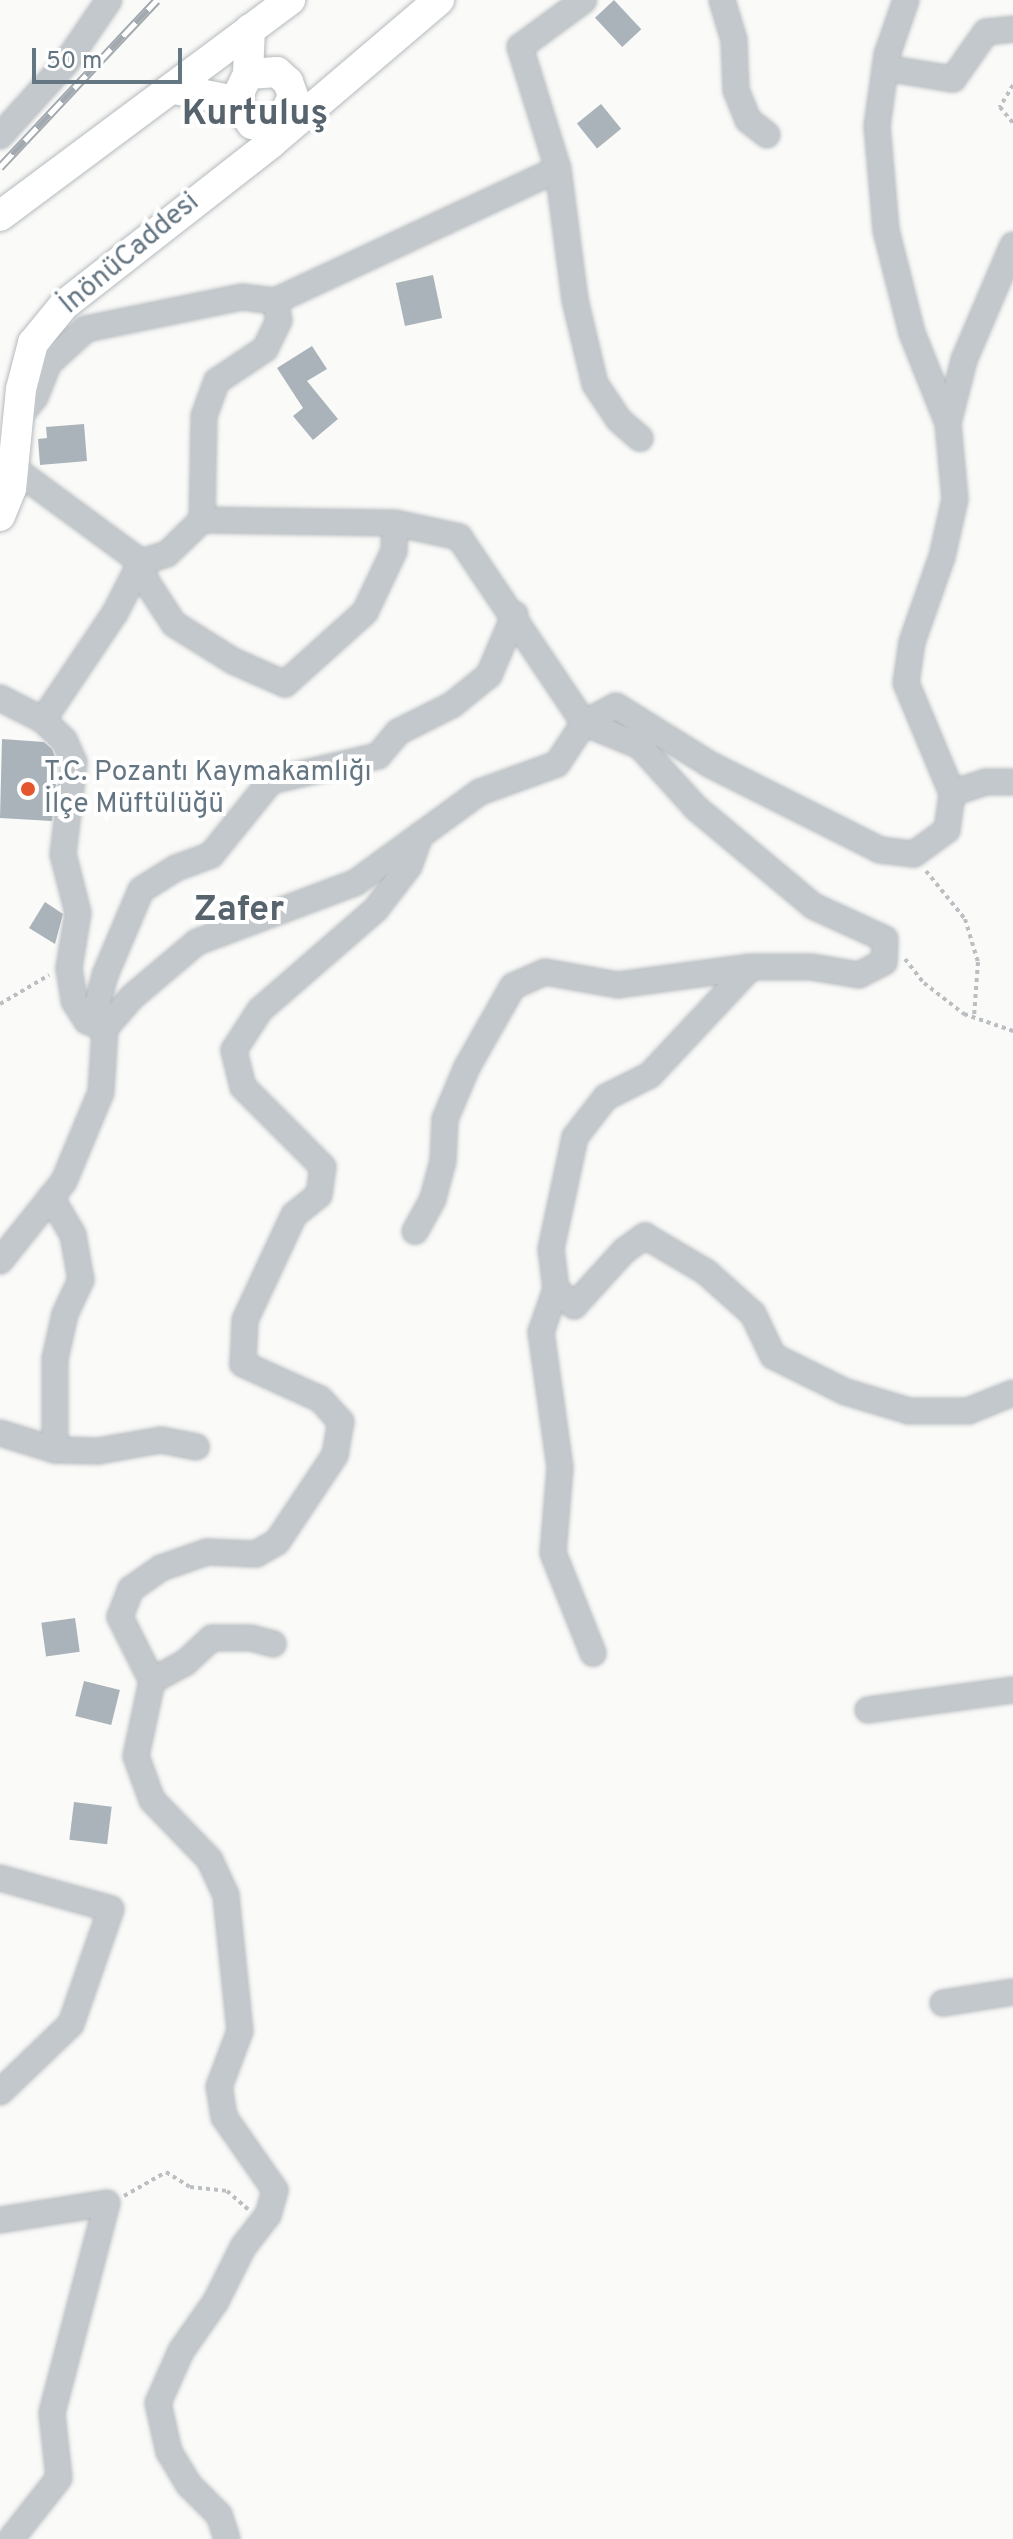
<!DOCTYPE html>
<meta charset="utf-8">
<style>
body{margin:0}
#map{position:relative;width:1013px;height:2539px;overflow:hidden;background:#fafaf8;font-family:Overpass,sans-serif}
div>[style]{position:absolute}
[style*='--x']{left:calc(var(--x)*1px);top:calc(var(--y)*1px);width:calc(var(--w)*1px);rotate:calc(var(--a)*1deg)}
.building>*{inset:0;background:#aab3b9;transform-origin:0 0}
.path>*{height:4px;margin-top:-2px;transform-origin:0;background:repeating-linear-gradient(90deg,#bbbfc2 0 4px,transparent 0 8px)}
.roads{filter:drop-shadow(0 0 2px #b5babe) drop-shadow(0 0 2px #b5babe)}
.minor>*{height:24px;margin:-12px;padding:0 12px;transform-origin:12px;border-radius:12px;background:#c3c8cc}
.major>*{height:30px;margin:-15px;padding:0 15px;transform-origin:15px;border-radius:15px;background:#fff}
.rail>*{height:9px;margin-top:-4.5px;transform-origin:0;background:repeating-linear-gradient(90deg,#fff 0 18px,#a2aab0 0 36px);box-sizing:border-box;border-block:2px solid #a2aab0}
.dots>*{width:22px;height:22px;translate:-50% -50%;box-sizing:border-box;border:4px solid #fff;border-radius:50%}
span{translate:-50% -50%;white-space:nowrap;text-align:center;line-height:1.15;-webkit-text-stroke:8px #fff;paint-order:stroke}
.street-label{font-size:28px;color:#657683}
.poi-label{font-size:28px;color:#657683}
.left{translate:0 -50%;text-align:left}
.district-label{font-size:36px;color:#57646e;font-weight:700}
.scale{position:absolute;left:32px;top:48px;width:150px;height:36px;box-sizing:border-box;border:4px solid #657683;border-top:0;padding-left:10px;font-size:24px;line-height:28px;white-space:nowrap;color:#657683;-webkit-text-stroke:6px #fff;paint-order:stroke}
</style>
<div id="map">
<div class="building">
<div style="left:614px;top:0;width:40px;height:26px;rotate:47deg"></div>
<div style="left:601px;top:104px;width:32px;height:31px;rotate:51deg"></div>
<div style="left:433px;top:275px;width:44px;height:38px;rotate:78deg"></div>
<div style="clip-path:polygon(312px 346px,327px 369px,307px 381px,338px 419px,313px 440px,293px 416px,303px 408px,277px 368px)"></div>
<div style="clip-path:polygon(84px 424px,87px 461px,40px 465px,38px 439px,47px 438px,46px 427px)"></div>
<div style="clip-path:polygon(2px 739px,44px 742px,52px 749px,58px 764px,52px 821px,0 818px)"></div>
<div style="clip-path:polygon(45px 902px,63px 914px,55px 944px,29px 928px)"></div>
<div style="left:75px;top:1618px;width:34px;height:34px;rotate:82deg"></div>
<div style="left:84px;top:1681px;width:37px;height:36px;rotate:14deg"></div>
<div style="left:74px;top:1802px;width:38px;height:38px;rotate:7deg"></div>
</div>
<div class="path">
<div style="--x:1013;--y:85;--w:26;--a:121"></div>
<div style="--x:1000;--y:107;--w:21;--a:51"></div>
<div style="--x:926;--y:871;--w:62;--a:50.9"></div>
<div style="--x:965;--y:919;--w:45;--a:73.2"></div>
<div style="--x:978;--y:962;--w:55;--a:94.2"></div>
<div style="--x:905;--y:959;--w:31;--a:52"></div>
<div style="--x:924;--y:983;--w:51;--a:37.8"></div>
<div style="--x:964;--y:1014;--w:52;--a:19.1"></div>
<div style="--x:0;--y:1004;--w:57;--a:-30.6"></div>
<div style="--x:124;--y:2196;--w:48;--a:-29.7"></div>
<div style="--x:166;--y:2172;--w:28;--a:32"></div>
<div style="--x:190;--y:2187;--w:37;--a:6"></div>
<div style="--x:227;--y:2191;--w:28;--a:41"></div>
</div>
<div class="roads">
<div class="minor">
<div style="--x:722;--y:0;--w:42;--a:73.3"></div>
<div style="--x:734;--y:40;--w:50;--a:87.7"></div>
<div style="--x:736;--y:90;--w:32;--a:68"></div>
<div style="--x:748;--y:120;--w:24;--a:38"></div>
<div style="--x:885;--y:68;--w:69;--a:9.2"></div>
<div style="--x:953;--y:79;--w:57;--a:-54.9"></div>
<div style="--x:986;--y:32;--w:27;--a:-6"></div>
<div style="--x:0;--y:136;--w:98;--a:-47.9"></div>
<div style="--x:66;--y:63;--w:76;--a:-55.7"></div>
<div style="--x:558;--y:169;--w:132;--a:82.6"></div>
<div style="--x:575;--y:300;--w:86;--a:76.6"></div>
<div style="--x:595;--y:384;--w:43;--a:56.3"></div>
<div style="--x:619;--y:420;--w:28;--a:41"></div>
<div style="--x:18;--y:418;--w:27;--a:-51"></div>
<div style="--x:35;--y:397;--w:35;--a:-68"></div>
<div style="--x:48;--y:364;--w:52;--a:-42.6"></div>
<div style="--x:86;--y:329;--w:159;--a:-11.6"></div>
<div style="--x:242;--y:297;--w:33;--a:7"></div>
<div style="--x:275;--y:301;--w:312;--a:-25"></div>
<div style="--x:558;--y:169;--w:128;--a:-107.3"></div>
<div style="--x:520;--y:47;--w:79;--a:-36.3"></div>
<div style="--x:948;--y:423;--w:65;--a:-75.7"></div>
<div style="--x:964;--y:360;--w:125;--a:-66.9"></div>
<div style="--x:13;--y:468;--w:159;--a:36.3"></div>
<div style="--x:141;--y:562;--w:27;--a:-17"></div>
<div style="--x:167;--y:554;--w:49;--a:-44.2"></div>
<div style="--x:202;--y:520;--w:193;--a:0.9"></div>
<div style="--x:395;--y:523;--w:66;--a:12.3"></div>
<div style="--x:459;--y:537;--w:224;--a:56.1"></div>
<div style="--x:584;--y:723;--w:61;--a:22.3"></div>
<div style="--x:640;--y:746;--w:84;--a:47.9"></div>
<div style="--x:696;--y:808;--w:153;--a:39.9"></div>
<div style="--x:813;--y:906;--w:79;--a:24.6"></div>
<div style="--x:885;--y:939;--w:23;--a:92"></div>
<div style="--x:884;--y:962;--w:28;--a:153"></div>
<div style="--x:859;--y:975;--w:49;--a:-170.5"></div>
<div style="--x:811;--y:967;--w:60;--a:180"></div>
<div style="--x:751;--y:967;--w:134;--a:172.3"></div>
<div style="--x:618;--y:985;--w:74;--a:-169.9"></div>
<div style="--x:545;--y:972;--w:35;--a:156"></div>
<div style="--x:513;--y:986;--w:93;--a:119.6"></div>
<div style="--x:467;--y:1067;--w:56;--a:112.9"></div>
<div style="--x:445;--y:1119;--w:42;--a:92.7"></div>
<div style="--x:443;--y:1161;--w:39;--a:105"></div>
<div style="--x:433;--y:1199;--w:37;--a:119"></div>
<div style="--x:202;--y:520;--w:104;--a:-88.9"></div>
<div style="--x:204;--y:416;--w:37;--a:-70"></div>
<div style="--x:217;--y:381;--w:58;--a:-33.7"></div>
<div style="--x:265;--y:349;--w:32;--a:-64"></div>
<div style="--x:279;--y:320;--w:19;--a:-102"></div>
<div style="--x:141;--y:562;--w:20;--a:75"></div>
<div style="--x:146;--y:581;--w:51;--a:56.9"></div>
<div style="--x:174;--y:624;--w:70;--a:32.1"></div>
<div style="--x:233;--y:661;--w:57;--a:23.9"></div>
<div style="--x:285;--y:684;--w:108;--a:-42"></div>
<div style="--x:365;--y:612;--w:68;--a:-64.6"></div>
<div style="--x:394;--y:551;--w:28;--a:-88"></div>
<div style="--x:0;--y:698;--w:48;--a:27.1"></div>
<div style="--x:43;--y:720;--w:29;--a:44"></div>
<div style="--x:64;--y:740;--w:24;--a:66"></div>
<div style="--x:74;--y:762;--w:93;--a:96.8"></div>
<div style="--x:63;--y:854;--w:61;--a:75.7"></div>
<div style="--x:78;--y:913;--w:56;--a:99.3"></div>
<div style="--x:69;--y:968;--w:33;--a:81"></div>
<div style="--x:74;--y:1001;--w:24;--a:57"></div>
<div style="--x:87;--y:1021;--w:19;--a:21"></div>
<div style="--x:105;--y:1028;--w:24;--a:-109"></div>
<div style="--x:97;--y:1005;--w:31;--a:-75"></div>
<div style="--x:105;--y:975;--w:92;--a:-67"></div>
<div style="--x:141;--y:890;--w:41;--a:-32.2"></div>
<div style="--x:176;--y:868;--w:37;--a:-20"></div>
<div style="--x:211;--y:855;--w:95;--a:-51"></div>
<div style="--x:271;--y:781;--w:110;--a:-13.2"></div>
<div style="--x:378;--y:756;--w:31;--a:-50"></div>
<div style="--x:398;--y:732;--w:60;--a:-26.6"></div>
<div style="--x:452;--y:705;--w:48;--a:-39"></div>
<div style="--x:489;--y:675;--w:66;--a:-66.9"></div>
<div style="--x:43;--y:720;--w:129;--a:-56.1"></div>
<div style="--x:115;--y:613;--w:57;--a:-63"></div>
<div style="--x:952;--y:793;--w:36;--a:-18"></div>
<div style="--x:986;--y:782;--w:27;--a:0"></div>
<div style="--x:751;--y:967;--w:148;--a:133.1"></div>
<div style="--x:650;--y:1075;--w:49;--a:153.4"></div>
<div style="--x:606;--y:1097;--w:51;--a:127.8"></div>
<div style="--x:575;--y:1137;--w:115;--a:102.1"></div>
<div style="--x:551;--y:1249;--w:40;--a:82.9"></div>
<div style="--x:556;--y:1289;--w:25;--a:43"></div>
<div style="--x:574;--y:1306;--w:74;--a:-47.7"></div>
<div style="--x:624;--y:1251;--w:26;--a:-36"></div>
<div style="--x:645;--y:1236;--w:71;--a:30.5"></div>
<div style="--x:706;--y:1272;--w:63;--a:41.8"></div>
<div style="--x:753;--y:1314;--w:47;--a:64.5"></div>
<div style="--x:773;--y:1356;--w:81;--a:26.3"></div>
<div style="--x:846;--y:1392;--w:66;--a:16.8"></div>
<div style="--x:909;--y:1411;--w:59;--a:0"></div>
<div style="--x:968;--y:1411;--w:48;--a:-21.8"></div>
<div style="--x:0;--y:1261;--w:102;--a:-51.3"></div>
<div style="--x:64;--y:1181;--w:96;--a:-67.4"></div>
<div style="--x:101;--y:1092;--w:64;--a:-86.4"></div>
<div style="--x:105;--y:1028;--w:41;--a:-48.9"></div>
<div style="--x:132;--y:997;--w:85;--a:-40.2"></div>
<div style="--x:197;--y:942;--w:169;--a:-20.5"></div>
<div style="--x:355;--y:883;--w:155;--a:-36.1"></div>
<div style="--x:480;--y:792;--w:82;--a:-20"></div>
<div style="--x:557;--y:764;--w:49;--a:-56.6"></div>
<div style="--x:584;--y:723;--w:36;--a:-28"></div>
<div style="--x:616;--y:706;--w:110;--a:31.9"></div>
<div style="--x:709;--y:764;--w:191;--a:26.7"></div>
<div style="--x:880;--y:850;--w:34;--a:7"></div>
<div style="--x:914;--y:854;--w:41;--a:-36"></div>
<div style="--x:947;--y:830;--w:37;--a:-82"></div>
<div style="--x:952;--y:793;--w:119;--a:-112.7"></div>
<div style="--x:906;--y:683;--w:41;--a:-81.7"></div>
<div style="--x:912;--y:642;--w:90;--a:-70.6"></div>
<div style="--x:942;--y:557;--w:59;--a:-77.4"></div>
<div style="--x:955;--y:499;--w:76;--a:-95.3"></div>
<div style="--x:948;--y:423;--w:97;--a:-111.8"></div>
<div style="--x:912;--y:333;--w:106;--a:-104.2"></div>
<div style="--x:886;--y:230;--w:104;--a:-94.9"></div>
<div style="--x:877;--y:126;--w:72;--a:-82"></div>
<div style="--x:887;--y:55;--w:58;--a:-70.9"></div>
<div style="--x:556;--y:1289;--w:46;--a:109.2"></div>
<div style="--x:541;--y:1332;--w:137;--a:82"></div>
<div style="--x:560;--y:1468;--w:85;--a:94.7"></div>
<div style="--x:553;--y:1553;--w:108;--a:68.2"></div>
<div style="--x:0;--y:1433;--w:58;--a:17.2"></div>
<div style="--x:55;--y:1450;--w:91;--a:-90"></div>
<div style="--x:55;--y:1359;--w:46;--a:-77.5"></div>
<div style="--x:65;--y:1314;--w:38;--a:-65"></div>
<div style="--x:81;--y:1280;--w:46;--a:-100.1"></div>
<div style="--x:73;--y:1235;--w:44;--a:-120.1"></div>
<div style="--x:55;--y:1450;--w:43;--a:1.3"></div>
<div style="--x:98;--y:1451;--w:64;--a:-9.9"></div>
<div style="--x:161;--y:1440;--w:36;--a:11"></div>
<div style="--x:152;--y:1681;--w:38;--a:-29"></div>
<div style="--x:185;--y:1663;--w:37;--a:-43"></div>
<div style="--x:212;--y:1638;--w:39;--a:0"></div>
<div style="--x:251;--y:1638;--w:23;--a:15"></div>
<div style="--x:868;--y:1710;--w:146;--a:-7.9"></div>
<div style="--x:0;--y:1878;--w:115;--a:15.6"></div>
<div style="--x:111;--y:1909;--w:122;--a:109.2"></div>
<div style="--x:71;--y:2024;--w:98;--a:136.2"></div>
<div style="--x:943;--y:2003;--w:71;--a:-8.9"></div>
<div style="--x:0;--y:2220;--w:108;--a:-9"></div>
<div style="--x:107;--y:2203;--w:217;--a:104.7"></div>
<div style="--x:52;--y:2413;--w:65;--a:83.9"></div>
<div style="--x:59;--y:2478;--w:78;--a:128.2"></div>
<div style="--x:227;--y:2539;--w:25;--a:-108"></div>
<div style="--x:219;--y:2515;--w:42;--a:-135"></div>
<div style="--x:189;--y:2485;--w:39;--a:-121"></div>
<div style="--x:169;--y:2452;--w:50;--a:-102.7"></div>
<div style="--x:158;--y:2403;--w:57;--a:-66.1"></div>
<div style="--x:181;--y:2351;--w:61;--a:-55"></div>
<div style="--x:216;--y:2301;--w:60;--a:-63.4"></div>
<div style="--x:243;--y:2247;--w:41;--a:-52"></div>
<div style="--x:268;--y:2215;--w:26;--a:-74"></div>
<div style="--x:275;--y:2190;--w:89;--a:-124.9"></div>
<div style="--x:224;--y:2117;--w:30;--a:-99"></div>
<div style="--x:219;--y:2087;--w:60;--a:-69.4"></div>
<div style="--x:240;--y:2031;--w:137;--a:-95.9"></div>
<div style="--x:226;--y:1895;--w:38;--a:-115"></div>
<div style="--x:210;--y:1860;--w:83;--a:-134"></div>
<div style="--x:152;--y:1800;--w:47;--a:-110"></div>
<div style="--x:136;--y:1756;--w:77;--a:-78"></div>
<div style="--x:152;--y:1681;--w:72;--a:-116.6"></div>
<div style="--x:120;--y:1617;--w:30;--a:-69"></div>
<div style="--x:131;--y:1589;--w:37;--a:-35"></div>
<div style="--x:161;--y:1568;--w:49;--a:-19.2"></div>
<div style="--x:207;--y:1552;--w:49;--a:2.3"></div>
<div style="--x:256;--y:1554;--w:24;--a:-30"></div>
<div style="--x:277;--y:1542;--w:105;--a:-56.3"></div>
<div style="--x:335;--y:1455;--w:34;--a:-80"></div>
<div style="--x:341;--y:1422;--w:31;--a:-132"></div>
<div style="--x:320;--y:1399;--w:85;--a:-155.6"></div>
<div style="--x:243;--y:1364;--w:44;--a:-87.4"></div>
<div style="--x:245;--y:1320;--w:116;--a:-65"></div>
<div style="--x:294;--y:1215;--w:32;--a:-39"></div>
<div style="--x:319;--y:1195;--w:28;--a:-82"></div>
<div style="--x:323;--y:1167;--w:113;--a:-135"></div>
<div style="--x:243;--y:1087;--w:38;--a:-104"></div>
<div style="--x:234;--y:1050;--w:48;--a:-57"></div>
<div style="--x:260;--y:1010;--w:154;--a:-41"></div>
<div style="--x:376;--y:909;--w:54;--a:-52.5"></div>
<div style="--x:409;--y:866;--w:33;--a:-70"></div>
</div>
<div class="major">
<div style="--x:248;--y:74;--w:29;--a:-4"></div>
<div style="--x:277;--y:72;--w:15;--a:42"></div>
<div style="--x:288;--y:82;--w:15;--a:70"></div>
<div style="--x:293;--y:96;--w:29;--a:115"></div>
<div style="--x:281;--y:122;--w:29;--a:176"></div>
<div style="--x:252;--y:124;--w:29;--a:-126"></div>
<div style="--x:235;--y:101;--w:30;--a:-64"></div>
<div style="--x:248;--y:74;--w:45;--a:-87.5"></div>
<div style="--x:175;--y:89;--w:61;--a:11.3"></div>
<div style="--x:0;--y:216;--w:362;--a:-36.7"></div>
<div style="--x:0;--y:516;--w:29;--a:-68"></div>
<div style="--x:11;--y:489;--w:100;--a:-84.3"></div>
<div style="--x:21;--y:389;--w:48;--a:-75.4"></div>
<div style="--x:33;--y:343;--w:49;--a:-50.8"></div>
<div style="--x:64;--y:305;--w:263;--a:-38"></div>
<div style="--x:271;--y:143;--w:221;--a:-40.4"></div>
</div>
</div>
<div class="rail">
<div style="--x:0;--y:167;--w:229;--a:-46.8"></div>
</div>
<div class="dots">
<div style="left:28px;top:789px;background:#e4572e"></div>
</div>
<div class="street-label">
<span style="left:130px;top:254px;rotate:-40deg">İnönüCaddesi</span>
</div>
<div class="poi-label">
<span class="left" style="left:44px;top:789px">T.C. Pozantı Kaymakamlığı<br>İlçe Müftülüğü</span>
</div>
<div class="district-label">
<span style="left:255px;top:116px">Kurtuluş</span>
<span style="left:239px;top:912px">Zafer</span>
</div>
<div class="scale">50 m</div>
</div>
